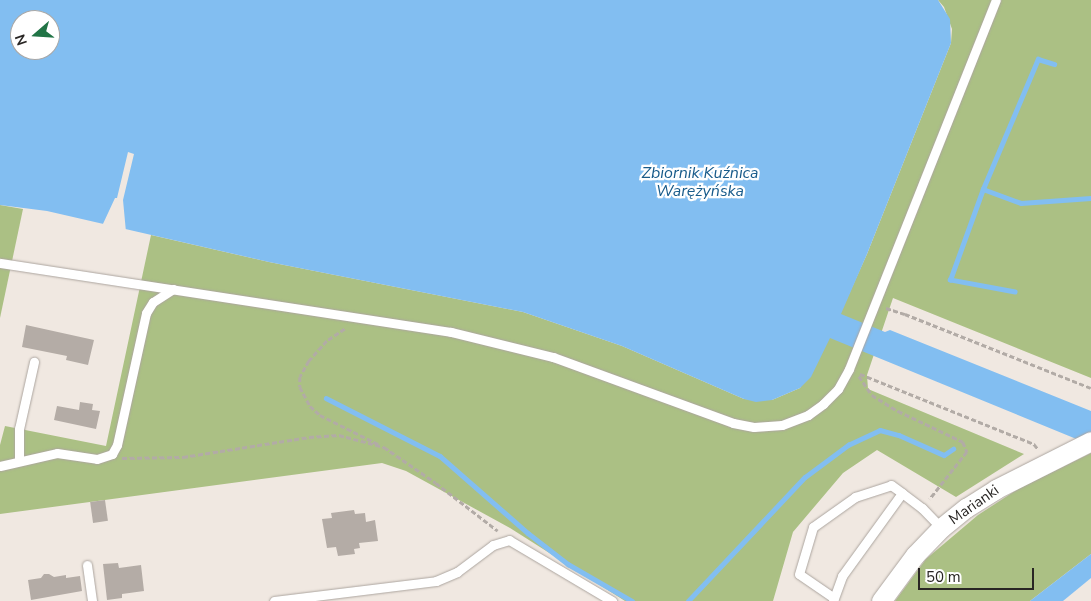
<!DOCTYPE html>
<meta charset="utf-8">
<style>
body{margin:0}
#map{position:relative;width:1091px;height:601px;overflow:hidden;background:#f0e8e1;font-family:"Nunito Sans",sans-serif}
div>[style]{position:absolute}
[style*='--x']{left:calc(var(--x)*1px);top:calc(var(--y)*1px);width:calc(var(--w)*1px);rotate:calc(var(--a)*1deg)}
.green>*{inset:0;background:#abc084}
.water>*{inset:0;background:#82bef1}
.pier>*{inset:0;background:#f0e8e1}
.stream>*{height:4.5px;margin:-2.25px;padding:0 2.25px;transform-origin:2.25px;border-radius:2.25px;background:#82bef1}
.building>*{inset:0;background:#b4aca6;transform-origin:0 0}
.path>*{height:2.5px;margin-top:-1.25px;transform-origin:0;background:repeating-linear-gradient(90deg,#b2aba6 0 5px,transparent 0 7.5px)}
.roads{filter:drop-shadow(0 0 1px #aca59f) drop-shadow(0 0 1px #aca59f)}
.lane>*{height:9px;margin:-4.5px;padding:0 4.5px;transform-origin:4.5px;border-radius:4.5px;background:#fff}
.street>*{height:19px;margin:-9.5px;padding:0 9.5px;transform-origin:9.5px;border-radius:9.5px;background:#fff}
span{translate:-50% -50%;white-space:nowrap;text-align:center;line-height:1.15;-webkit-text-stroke:4.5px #fff;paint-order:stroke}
.street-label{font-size:15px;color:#292624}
.water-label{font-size:16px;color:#185b8a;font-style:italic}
.north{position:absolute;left:10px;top:10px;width:50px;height:50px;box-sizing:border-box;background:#fff;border:1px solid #a9a8a7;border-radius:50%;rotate:251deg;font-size:14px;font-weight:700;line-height:20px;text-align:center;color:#292624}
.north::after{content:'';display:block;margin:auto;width:18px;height:22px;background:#217446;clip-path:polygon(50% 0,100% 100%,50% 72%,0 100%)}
.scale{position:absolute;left:918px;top:568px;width:116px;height:22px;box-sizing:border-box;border:2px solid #292624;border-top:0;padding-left:6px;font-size:15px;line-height:18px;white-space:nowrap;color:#292624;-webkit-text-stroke:4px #fff;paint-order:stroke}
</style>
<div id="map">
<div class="green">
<div style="clip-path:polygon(938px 0,1091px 0,1091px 378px,893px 298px,867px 375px,868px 389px,1024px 454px,956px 497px,877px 450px,843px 473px,793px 532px,773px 601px,625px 601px,510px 528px,406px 471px,382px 463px,0 514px,0 445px,5px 426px,106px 446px,151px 235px,269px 262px,523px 312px,622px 346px,744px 399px,772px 400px,800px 388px,840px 314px,867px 254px,951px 43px,952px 29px,944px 7px)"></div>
<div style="clip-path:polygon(0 205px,23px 209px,0 318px)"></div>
<div style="clip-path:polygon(1091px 453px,1091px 554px,1030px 601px,895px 601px,926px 559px,978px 515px,1018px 489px)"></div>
</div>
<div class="water">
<div style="clip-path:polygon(evenodd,0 0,938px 0,950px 19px,951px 43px,867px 254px,841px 314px,885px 332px,890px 330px,1091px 411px,1091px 445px,830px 338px,811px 377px,800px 388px,772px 400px,756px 402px,744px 399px,622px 346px,523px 312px,269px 262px,47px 211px,0 205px,0 0,20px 20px,50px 20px,50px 50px,20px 50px,20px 20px)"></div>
<div style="clip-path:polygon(1091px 554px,1091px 578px,1063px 601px,1030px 601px)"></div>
</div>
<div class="pier">
<div style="clip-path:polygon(128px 152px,134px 154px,123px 200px,126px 232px,102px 226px,115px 198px,117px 198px)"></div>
</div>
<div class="stream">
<div style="--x:983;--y:189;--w:141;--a:-67.1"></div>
<div style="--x:1038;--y:59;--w:17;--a:17"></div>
<div style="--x:1015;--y:292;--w:66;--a:-169.5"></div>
<div style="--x:950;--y:280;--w:97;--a:-70.1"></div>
<div style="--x:983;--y:189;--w:40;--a:20.2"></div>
<div style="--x:1021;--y:203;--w:70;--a:-4.1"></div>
<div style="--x:326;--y:398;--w:128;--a:27"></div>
<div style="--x:440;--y:456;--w:117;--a:41.2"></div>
<div style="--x:528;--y:533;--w:51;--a:37.8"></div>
<div style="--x:568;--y:564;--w:74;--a:30"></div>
<div style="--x:688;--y:601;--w:170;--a:-46.7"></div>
<div style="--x:805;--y:477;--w:54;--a:-36.7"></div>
<div style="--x:848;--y:445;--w:35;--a:-25"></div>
<div style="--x:880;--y:430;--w:20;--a:15"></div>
<div style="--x:899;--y:435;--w:49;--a:24"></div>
<div style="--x:944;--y:455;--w:11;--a:-34"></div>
</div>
<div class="building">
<div style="clip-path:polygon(26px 325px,94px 340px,88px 365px,66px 360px,67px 356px,22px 347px)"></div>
<div style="clip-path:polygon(80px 402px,93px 404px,92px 410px,100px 411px,96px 429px,54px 420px,57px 406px,79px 410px)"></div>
<div style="left:105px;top:500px;width:21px;height:15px;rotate:82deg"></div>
<div style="clip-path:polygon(354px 510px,355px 514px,365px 513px,366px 522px,375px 520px,378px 541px,359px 543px,360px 548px,354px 549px,355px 554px,338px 556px,336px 547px,327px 548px,322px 519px,332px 518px,331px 513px)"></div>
<div style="clip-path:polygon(118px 563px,119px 568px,141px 565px,144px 591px,122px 594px,122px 598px,107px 600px,103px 564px)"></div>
<div style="clip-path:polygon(44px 574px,49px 574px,54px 577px,66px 575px,66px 578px,80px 576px,82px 591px,31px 600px,28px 580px,41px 578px)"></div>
</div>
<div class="path">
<div style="--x:886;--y:308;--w:20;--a:18"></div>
<div style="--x:905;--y:314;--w:200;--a:21.7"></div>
<div style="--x:345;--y:329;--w:22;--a:146"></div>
<div style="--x:327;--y:341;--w:27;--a:132"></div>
<div style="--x:309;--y:361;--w:18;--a:119"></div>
<div style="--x:300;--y:377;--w:10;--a:90"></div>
<div style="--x:300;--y:387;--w:21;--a:62"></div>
<div style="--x:310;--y:406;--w:13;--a:42"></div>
<div style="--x:320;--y:415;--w:65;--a:26.6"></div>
<div style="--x:860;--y:374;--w:188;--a:21.9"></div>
<div style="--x:1034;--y:444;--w:6;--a:51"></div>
<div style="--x:859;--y:376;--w:23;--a:56"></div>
<div style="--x:872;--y:395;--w:31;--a:32"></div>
<div style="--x:898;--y:411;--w:72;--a:25.5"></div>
<div style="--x:963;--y:442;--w:11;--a:68"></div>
<div style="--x:967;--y:452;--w:60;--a:128.2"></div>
<div style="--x:122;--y:458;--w:61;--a:-0.9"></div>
<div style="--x:183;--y:457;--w:128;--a:-9"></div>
<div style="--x:309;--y:437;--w:30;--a:-4"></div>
<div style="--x:339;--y:435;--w:47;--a:14.9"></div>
<div style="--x:384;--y:447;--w:63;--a:34.7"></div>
<div style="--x:436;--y:483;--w:78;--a:37.7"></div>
</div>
<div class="roads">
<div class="lane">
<div style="--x:0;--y:263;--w:456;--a:8.7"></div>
<div style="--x:451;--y:332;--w:105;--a:13.8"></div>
<div style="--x:553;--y:357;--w:192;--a:20.1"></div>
<div style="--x:733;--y:423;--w:21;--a:11"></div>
<div style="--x:754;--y:427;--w:28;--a:-4"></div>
<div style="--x:782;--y:425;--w:28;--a:-21"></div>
<div style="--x:808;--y:415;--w:19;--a:-36"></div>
<div style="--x:823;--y:404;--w:21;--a:-45"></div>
<div style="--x:838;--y:389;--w:23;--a:-61"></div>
<div style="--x:849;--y:369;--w:397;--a:-68.3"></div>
<div style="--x:19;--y:460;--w:31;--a:-90"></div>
<div style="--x:19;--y:429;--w:69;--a:-77.4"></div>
<div style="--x:0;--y:466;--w:58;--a:-12.8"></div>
<div style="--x:57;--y:453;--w:40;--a:8.5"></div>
<div style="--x:97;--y:459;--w:16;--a:-18"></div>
<div style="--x:112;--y:454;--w:10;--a:-61"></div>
<div style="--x:117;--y:445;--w:135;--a:-77.6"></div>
<div style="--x:146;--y:313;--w:13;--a:-58"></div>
<div style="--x:153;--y:302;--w:24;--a:-33"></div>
<div style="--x:87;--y:565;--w:36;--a:82"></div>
<div style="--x:834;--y:598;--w:42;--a:-145.6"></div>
<div style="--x:799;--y:574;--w:49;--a:-73.4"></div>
<div style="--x:813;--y:527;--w:52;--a:-35.5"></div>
<div style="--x:855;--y:497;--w:38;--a:-18"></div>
<div style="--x:891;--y:485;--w:14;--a:36"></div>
<div style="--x:274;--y:601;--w:163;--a:-7"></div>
<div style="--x:436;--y:581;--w:23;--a:-23"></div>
<div style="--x:457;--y:572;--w:45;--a:-36.9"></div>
<div style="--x:493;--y:545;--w:17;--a:-17"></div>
<div style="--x:509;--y:540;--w:120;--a:30.6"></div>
<div style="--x:833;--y:601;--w:27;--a:-70"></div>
<div style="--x:842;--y:576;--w:102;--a:-54.1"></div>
<div style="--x:902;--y:493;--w:25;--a:37"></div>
<div style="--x:922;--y:508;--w:28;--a:46"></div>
</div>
<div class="street">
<div style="--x:881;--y:601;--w:57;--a:-53.5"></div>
<div style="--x:915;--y:555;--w:37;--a:-46"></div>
<div style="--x:941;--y:528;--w:32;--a:-39"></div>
<div style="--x:966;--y:508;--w:36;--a:-32"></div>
<div style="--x:996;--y:489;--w:106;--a:-26.8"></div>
</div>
</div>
<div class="street-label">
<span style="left:974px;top:505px;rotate:-35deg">Marianki</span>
</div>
<div class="water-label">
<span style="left:700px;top:182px">Zbiornik Kuźnica<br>Warężyńska</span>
</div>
<div class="north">N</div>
<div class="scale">50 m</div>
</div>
